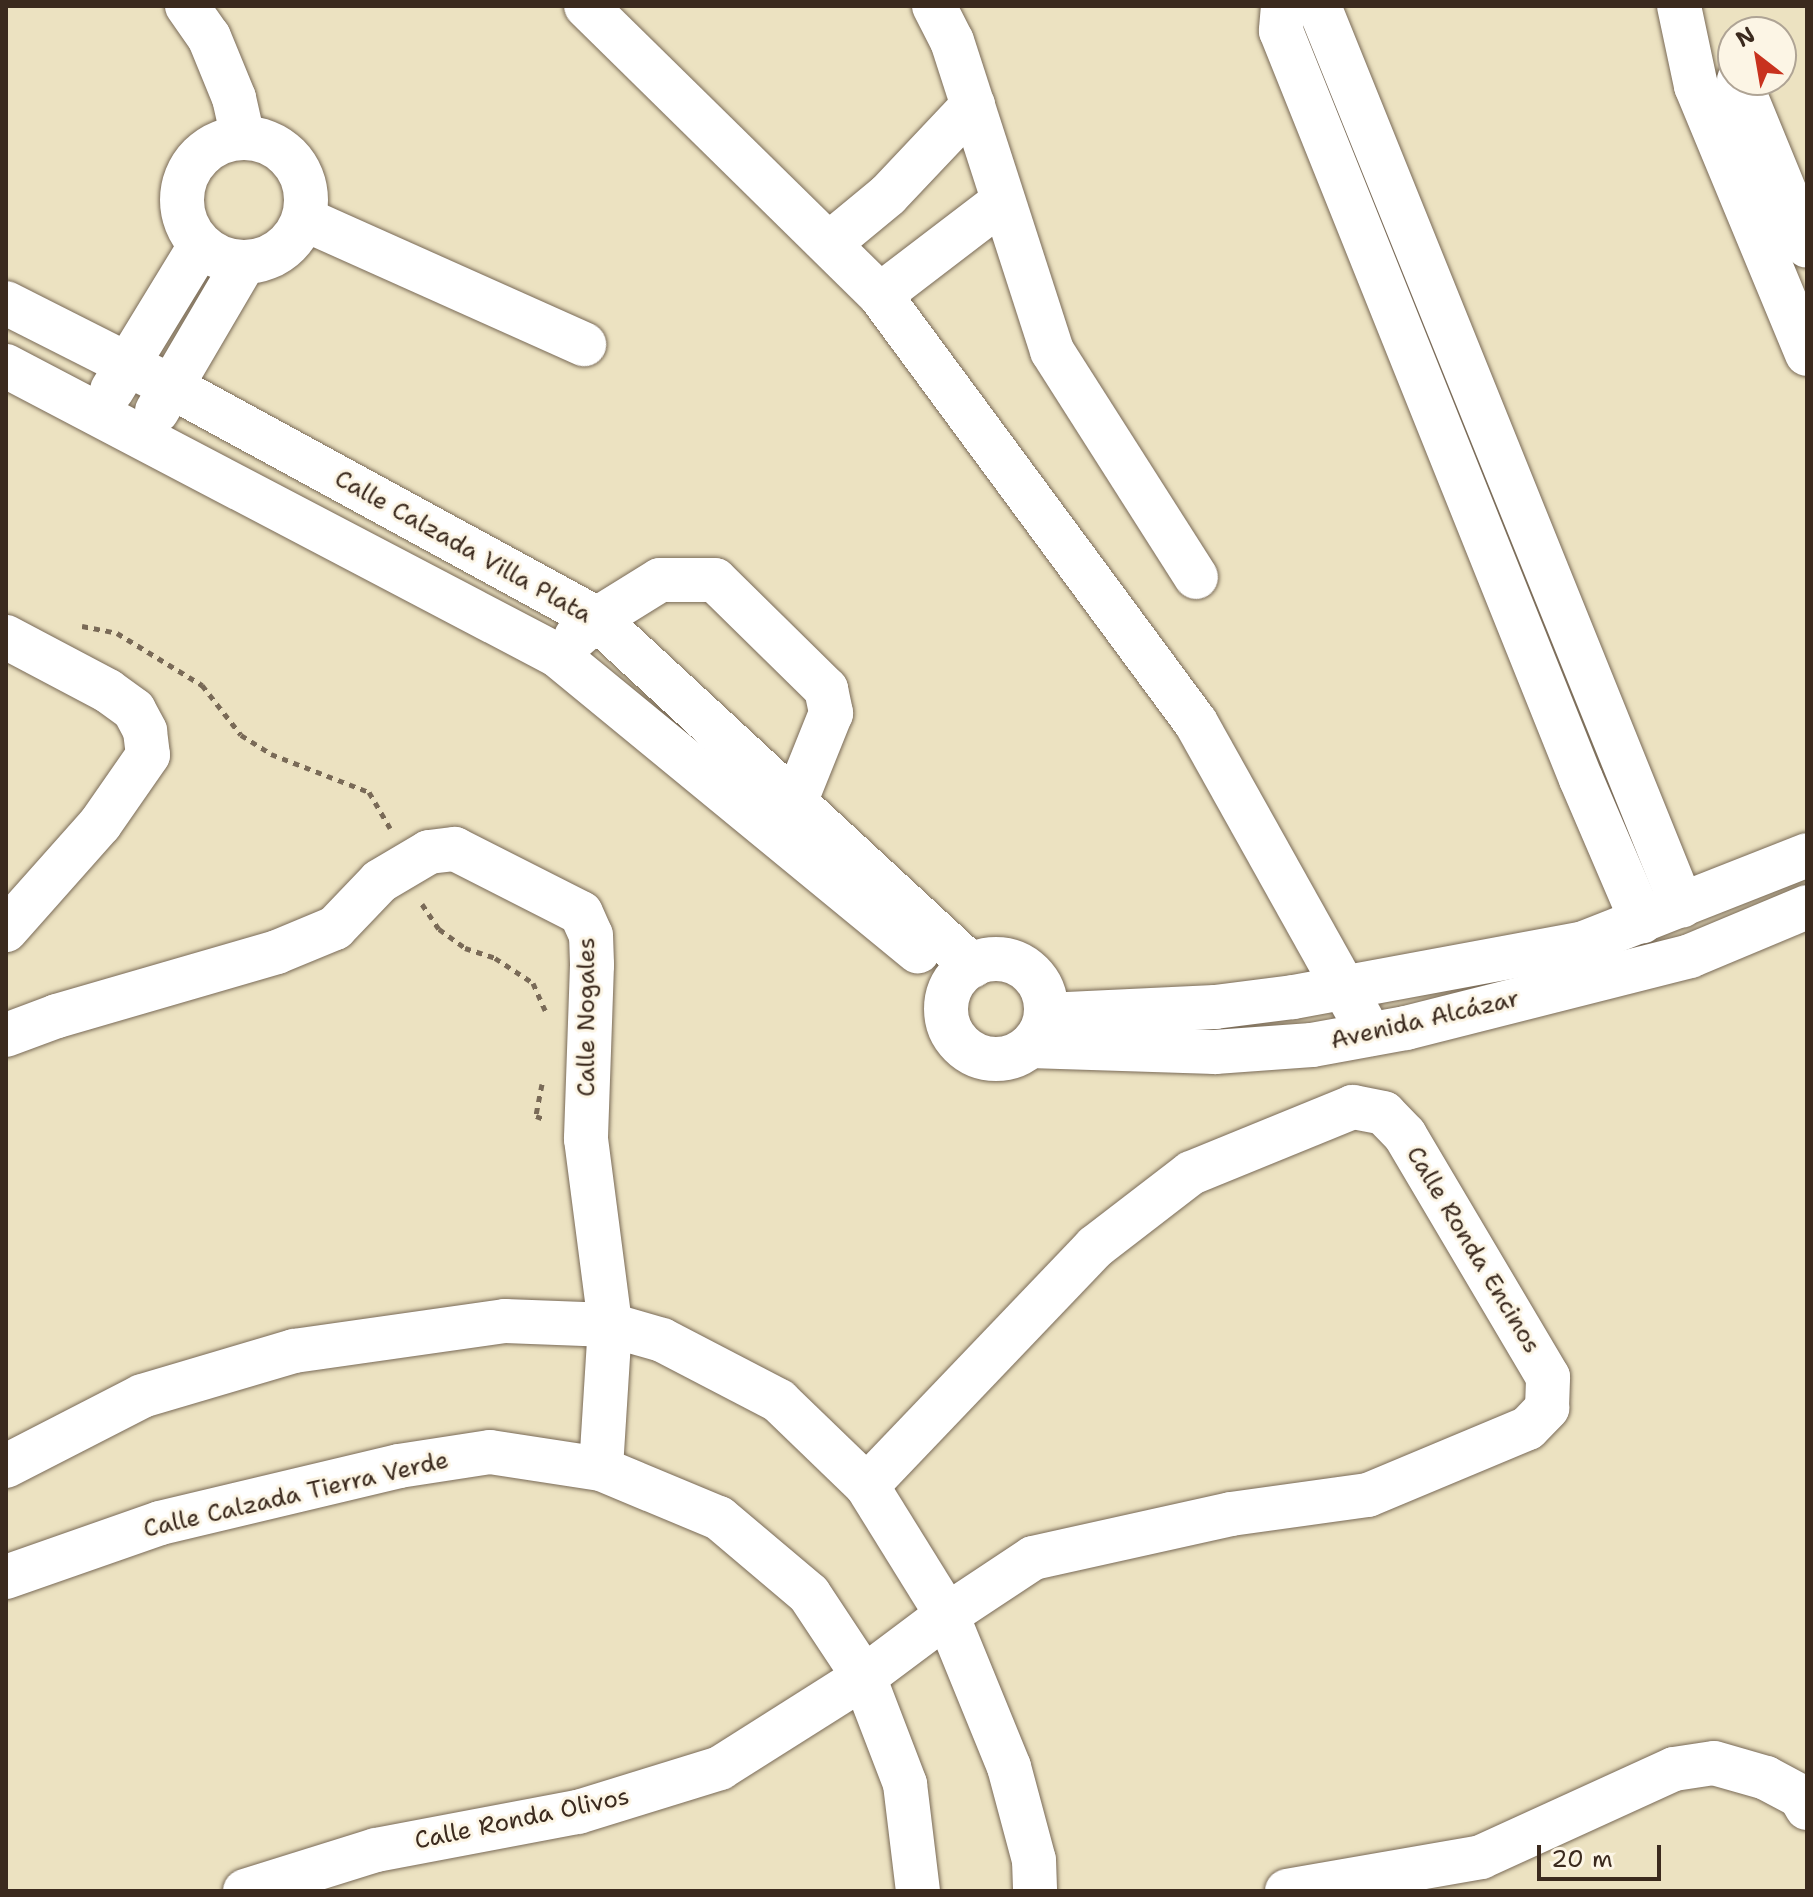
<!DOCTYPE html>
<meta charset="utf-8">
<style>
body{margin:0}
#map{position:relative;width:1813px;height:1897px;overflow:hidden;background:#ece2c1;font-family:"Shantell Sans",sans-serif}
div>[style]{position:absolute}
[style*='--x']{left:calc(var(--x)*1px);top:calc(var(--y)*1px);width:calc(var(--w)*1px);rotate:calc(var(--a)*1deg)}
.path>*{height:5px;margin-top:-2.5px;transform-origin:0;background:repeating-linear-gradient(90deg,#796a57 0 6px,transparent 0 12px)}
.roads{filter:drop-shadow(0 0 2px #796a57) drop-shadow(0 0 2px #796a57)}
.minor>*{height:44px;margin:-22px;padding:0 22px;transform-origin:22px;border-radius:22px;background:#fff}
.minor>.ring{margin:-22px;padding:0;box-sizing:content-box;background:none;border:44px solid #fff;border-radius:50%}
span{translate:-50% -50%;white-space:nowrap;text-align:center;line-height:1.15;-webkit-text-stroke:6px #fcf5e5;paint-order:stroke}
.street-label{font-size:24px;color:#3b2a1e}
.frame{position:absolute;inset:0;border:8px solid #3b2a1e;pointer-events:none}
.north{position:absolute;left:1717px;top:16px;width:80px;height:80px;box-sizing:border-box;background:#fcf5e5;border:2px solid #afa495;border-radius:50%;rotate:329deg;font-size:22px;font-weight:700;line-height:32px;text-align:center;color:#3b2a1e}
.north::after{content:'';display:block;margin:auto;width:28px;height:36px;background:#c8321e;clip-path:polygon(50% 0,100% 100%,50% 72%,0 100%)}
.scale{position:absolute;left:1537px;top:1845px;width:124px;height:36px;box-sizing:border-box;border:4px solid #3b2a1e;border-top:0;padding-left:10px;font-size:24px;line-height:28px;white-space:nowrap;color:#3b2a1e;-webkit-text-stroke:6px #fcf5e5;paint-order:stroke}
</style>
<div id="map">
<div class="path">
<div style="--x:82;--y:626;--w:36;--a:11"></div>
<div style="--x:117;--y:633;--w:100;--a:31.5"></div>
<div style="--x:202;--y:685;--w:63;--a:52"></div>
<div style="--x:241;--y:735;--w:36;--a:32"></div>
<div style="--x:271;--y:754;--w:105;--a:21.2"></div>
<div style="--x:369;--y:792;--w:42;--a:59.7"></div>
<div style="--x:422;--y:904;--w:30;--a:56"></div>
<div style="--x:439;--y:929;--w:32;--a:36"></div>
<div style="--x:465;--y:948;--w:32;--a:18"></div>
<div style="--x:495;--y:958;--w:45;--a:33.3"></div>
<div style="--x:533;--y:983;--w:30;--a:66"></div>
<div style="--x:542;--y:1084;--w:33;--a:101"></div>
<div style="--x:536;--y:1116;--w:9;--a:21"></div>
</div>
<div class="roads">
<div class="minor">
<div style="--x:187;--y:6;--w:38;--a:55"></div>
<div style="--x:209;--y:37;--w:66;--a:67.7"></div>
<div style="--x:234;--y:98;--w:41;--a:77.3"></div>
<div style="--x:586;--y:6;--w:412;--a:44.5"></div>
<div style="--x:880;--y:295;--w:532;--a:53.56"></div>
<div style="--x:1196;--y:723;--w:356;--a:60.8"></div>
<div style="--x:934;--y:6;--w:39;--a:63"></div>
<div style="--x:952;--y:41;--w:326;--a:72.1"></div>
<div style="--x:1052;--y:351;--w:268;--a:57.5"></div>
<div style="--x:1283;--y:6;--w:25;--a:95"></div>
<div style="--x:1281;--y:31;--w:806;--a:68.15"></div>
<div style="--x:1581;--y:779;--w:155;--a:66.8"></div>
<div style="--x:1319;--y:6;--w:970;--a:68.03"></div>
<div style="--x:1679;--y:6;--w:82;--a:78"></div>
<div style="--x:1696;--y:86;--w:290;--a:67.5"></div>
<div style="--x:1739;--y:80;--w:179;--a:67.7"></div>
<div class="ring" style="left:182px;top:138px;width:80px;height:80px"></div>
<div style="--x:304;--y:219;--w:307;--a:24.1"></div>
<div style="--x:830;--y:243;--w:75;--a:-39.6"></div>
<div style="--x:888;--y:195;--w:124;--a:-46.6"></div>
<div style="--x:880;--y:295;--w:155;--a:-37.4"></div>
<div style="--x:6;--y:303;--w:186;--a:26.8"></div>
<div style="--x:172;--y:387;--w:484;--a:28.6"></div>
<div style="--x:597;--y:619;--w:511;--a:42.78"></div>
<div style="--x:6;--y:366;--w:622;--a:27.68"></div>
<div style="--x:557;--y:655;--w:467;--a:39.4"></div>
<div style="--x:112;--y:390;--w:169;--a:-58.6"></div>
<div style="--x:157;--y:411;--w:172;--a:-59.6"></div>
<div style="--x:6;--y:637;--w:115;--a:27.9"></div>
<div style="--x:108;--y:691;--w:32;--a:36"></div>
<div style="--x:134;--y:710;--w:24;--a:62"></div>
<div style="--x:145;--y:731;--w:24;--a:83"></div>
<div style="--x:148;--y:755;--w:84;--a:124.8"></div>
<div style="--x:100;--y:824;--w:142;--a:131.6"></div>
<div style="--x:576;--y:637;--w:28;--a:-41"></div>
<div style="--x:597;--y:619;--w:74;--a:-31.8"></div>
<div style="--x:660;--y:580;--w:55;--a:0"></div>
<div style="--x:715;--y:580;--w:156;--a:44.5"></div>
<div style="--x:826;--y:689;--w:25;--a:78"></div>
<div style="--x:831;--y:713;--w:94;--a:111.9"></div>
<div class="ring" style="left:946px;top:959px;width:56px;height:56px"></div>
<div style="--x:1046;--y:1015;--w:169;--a:-2.7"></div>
<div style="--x:1215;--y:1007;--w:79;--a:-7.3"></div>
<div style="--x:1293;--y:997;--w:296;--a:-10.5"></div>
<div style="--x:1584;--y:943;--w:240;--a:-21.5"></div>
<div style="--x:6;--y:1035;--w:54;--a:-20.4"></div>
<div style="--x:57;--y:1016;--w:229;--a:-16.2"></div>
<div style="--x:277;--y:952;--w:63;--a:-22.5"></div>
<div style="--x:335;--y:928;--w:65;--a:-46.2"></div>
<div style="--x:380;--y:881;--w:57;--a:-30.6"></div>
<div style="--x:429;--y:852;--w:26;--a:-7"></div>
<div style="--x:455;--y:849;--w:141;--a:26.9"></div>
<div style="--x:581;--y:913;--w:24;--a:66"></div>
<div style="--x:591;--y:935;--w:30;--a:88"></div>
<div style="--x:592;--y:965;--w:174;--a:92"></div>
<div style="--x:586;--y:1139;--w:188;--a:82.6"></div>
<div style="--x:610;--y:1325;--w:144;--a:93.6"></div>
<div style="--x:1030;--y:1046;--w:185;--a:1.9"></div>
<div style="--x:1215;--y:1052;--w:97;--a:-4.1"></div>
<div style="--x:1312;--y:1045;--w:96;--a:-10.3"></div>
<div style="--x:1406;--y:1028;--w:293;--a:-14.2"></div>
<div style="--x:1690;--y:956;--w:127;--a:-22.7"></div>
<div style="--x:6;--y:1466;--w:153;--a:-27.2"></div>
<div style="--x:142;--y:1396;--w:159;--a:-16.5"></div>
<div style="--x:294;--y:1351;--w:213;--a:-8.1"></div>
<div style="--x:505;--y:1321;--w:105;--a:2.2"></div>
<div style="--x:610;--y:1325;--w:54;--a:16.1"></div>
<div style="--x:662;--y:1340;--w:132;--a:27.5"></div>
<div style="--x:779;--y:1401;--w:122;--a:44"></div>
<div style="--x:867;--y:1486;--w:152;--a:58.2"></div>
<div style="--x:947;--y:1615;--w:164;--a:67.8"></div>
<div style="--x:1009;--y:1767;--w:96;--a:75"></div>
<div style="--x:1034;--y:1860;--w:31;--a:88"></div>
<div style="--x:6;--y:1577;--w:163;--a:-19.3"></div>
<div style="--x:160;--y:1523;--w:246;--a:-13.4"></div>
<div style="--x:399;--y:1466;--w:92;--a:-8.7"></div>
<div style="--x:490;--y:1452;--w:112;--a:8.7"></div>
<div style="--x:601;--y:1469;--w:128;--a:22.6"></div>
<div style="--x:719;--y:1518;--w:118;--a:40.2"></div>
<div style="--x:809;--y:1594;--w:100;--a:56.5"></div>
<div style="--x:864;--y:1677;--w:115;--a:69"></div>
<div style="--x:905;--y:1784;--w:108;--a:83.1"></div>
<div style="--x:245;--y:1891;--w:137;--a:-17.4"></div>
<div style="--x:376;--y:1850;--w:206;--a:-10.7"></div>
<div style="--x:578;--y:1812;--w:149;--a:-17.2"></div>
<div style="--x:720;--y:1768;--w:170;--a:-32.3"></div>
<div style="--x:864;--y:1677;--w:104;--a:-36.8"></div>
<div style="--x:947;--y:1615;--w:103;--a:-33.5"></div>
<div style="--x:1033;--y:1558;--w:203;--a:-12.5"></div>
<div style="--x:1231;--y:1514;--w:138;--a:-7.9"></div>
<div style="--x:1368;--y:1495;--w:173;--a:-22.7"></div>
<div style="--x:1528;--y:1428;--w:28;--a:-46"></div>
<div style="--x:1547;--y:1408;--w:31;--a:-88"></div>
<div style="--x:1548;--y:1377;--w:281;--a:-120.6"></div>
<div style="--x:1405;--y:1135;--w:30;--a:-134"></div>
<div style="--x:1384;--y:1113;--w:32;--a:-169"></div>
<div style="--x:1353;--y:1107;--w:175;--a:157.8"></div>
<div style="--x:1191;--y:1173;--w:121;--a:142.4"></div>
<div style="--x:1095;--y:1247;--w:330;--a:133.7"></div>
<div style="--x:1287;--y:1891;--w:197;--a:-9.9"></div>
<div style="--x:1481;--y:1857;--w:212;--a:-24.5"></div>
<div style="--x:1674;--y:1769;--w:40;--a:-8.5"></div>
<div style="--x:1714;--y:1763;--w:54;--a:16.1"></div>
<div style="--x:1766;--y:1778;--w:38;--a:28"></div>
<div style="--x:1800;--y:1796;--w:14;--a:60"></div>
</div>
</div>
<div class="street-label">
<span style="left:463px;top:547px;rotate:29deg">Calle Calzada Villa Plata</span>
<span style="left:587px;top:1017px;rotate:-90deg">Calle Nogales</span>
<span style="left:1425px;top:1020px;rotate:-13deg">Avenida Alcázar</span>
<span style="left:1473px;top:1250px;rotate:59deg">Calle Ronda Encinos</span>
<span style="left:296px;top:1495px;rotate:-13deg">Calle Calzada Tierra Verde</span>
<span style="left:522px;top:1819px;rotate:-12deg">Calle Ronda Olivos</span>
</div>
<div class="frame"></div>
<div class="north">N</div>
<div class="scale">20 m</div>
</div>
